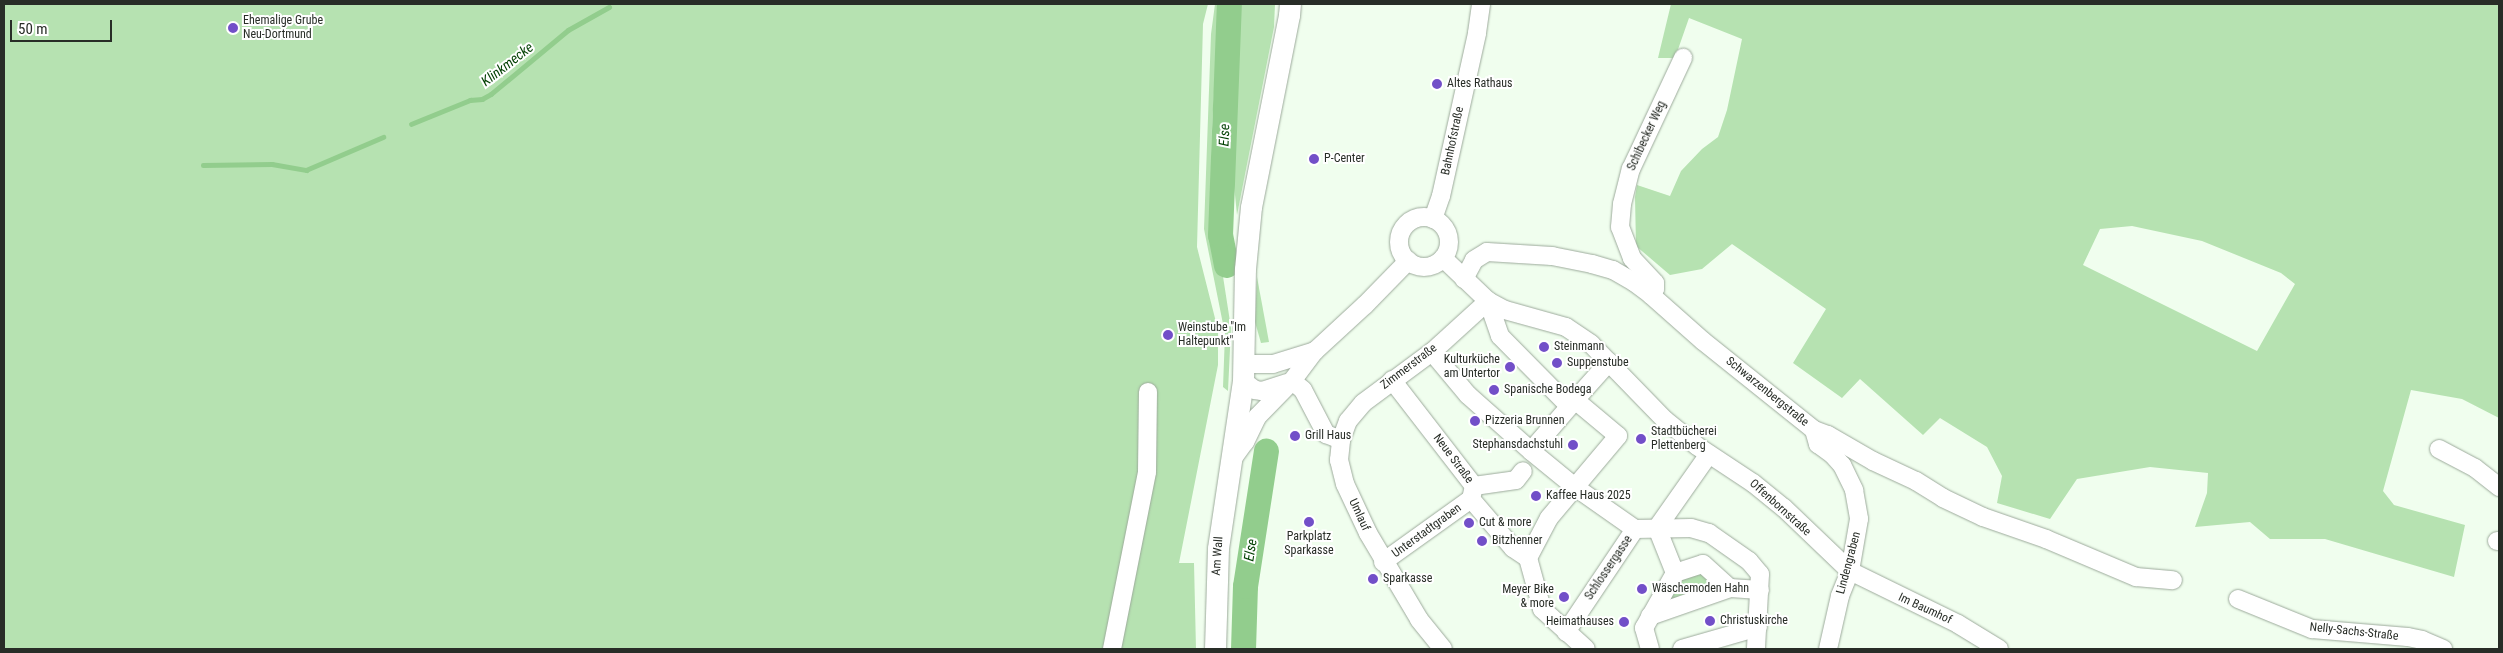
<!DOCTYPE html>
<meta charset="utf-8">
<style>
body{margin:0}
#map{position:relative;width:2503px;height:653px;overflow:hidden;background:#f0feee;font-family:"Roboto Condensed",sans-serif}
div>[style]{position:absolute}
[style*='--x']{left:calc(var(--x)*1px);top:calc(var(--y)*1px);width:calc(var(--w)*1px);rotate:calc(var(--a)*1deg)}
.green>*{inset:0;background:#b6e2b1}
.stream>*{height:4.5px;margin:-2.25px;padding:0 2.25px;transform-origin:2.25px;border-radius:2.25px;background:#92cd8d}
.river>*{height:25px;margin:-12.5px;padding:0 12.5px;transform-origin:12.5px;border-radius:12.5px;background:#92cd8d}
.roads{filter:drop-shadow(0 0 1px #9caa9b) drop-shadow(0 0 1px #9caa9b)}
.minor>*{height:18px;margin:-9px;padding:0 9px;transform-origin:9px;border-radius:9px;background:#fff}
.minor>.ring{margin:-9px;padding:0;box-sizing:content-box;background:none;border:18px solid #fff;border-radius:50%}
.major>*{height:21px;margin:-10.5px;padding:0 10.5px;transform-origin:10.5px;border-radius:10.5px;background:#fff}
.dots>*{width:14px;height:14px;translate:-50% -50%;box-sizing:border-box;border:2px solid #fff;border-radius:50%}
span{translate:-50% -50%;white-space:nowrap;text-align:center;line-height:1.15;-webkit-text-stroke:4px #fff;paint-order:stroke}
.poi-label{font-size:12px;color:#282d27}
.left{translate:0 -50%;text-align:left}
.right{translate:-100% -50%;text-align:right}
.street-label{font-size:12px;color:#282d27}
.water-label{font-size:14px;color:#003f00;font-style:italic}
.frame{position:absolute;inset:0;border:5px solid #282d27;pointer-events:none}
.scale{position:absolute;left:10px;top:20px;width:102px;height:22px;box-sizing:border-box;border:2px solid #282d27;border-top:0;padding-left:6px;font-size:15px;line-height:18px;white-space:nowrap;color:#282d27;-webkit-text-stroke:4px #fff;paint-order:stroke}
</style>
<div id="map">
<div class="green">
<div style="clip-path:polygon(4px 4px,1208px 4px,1203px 24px,1197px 247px,1218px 330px,1218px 365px,1179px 563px,1194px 563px,1196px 649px,4px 649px)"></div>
<div style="clip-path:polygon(1215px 4px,1219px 4px,1212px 127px,1211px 199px,1231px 328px,1228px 391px,1223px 387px,1225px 334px,1204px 229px,1211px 34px)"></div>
<div style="clip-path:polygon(1240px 4px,1275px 4px,1274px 27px,1237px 215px,1229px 135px,1235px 24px)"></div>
<div style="clip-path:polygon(evenodd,1671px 4px,2499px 4px,2499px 418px,2462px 399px,2411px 390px,2383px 491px,2394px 505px,2465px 525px,2454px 577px,2325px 539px,2270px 539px,2250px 522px,2195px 527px,2207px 493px,2208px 473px,2150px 467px,2077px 479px,2050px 519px,1997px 503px,2002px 476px,1987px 447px,1940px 418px,1923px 435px,1860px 379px,1842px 398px,1793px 363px,1826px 309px,1732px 244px,1702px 269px,1670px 275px,1636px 246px,1635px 197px,1637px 185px,1670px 196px,1681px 171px,1702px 149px,1718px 137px,1727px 110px,1742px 39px,1689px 18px,1675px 58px,1658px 58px,1671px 4px,2132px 226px,2202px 241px,2281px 273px,2295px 284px,2257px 351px,2083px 265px,2100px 229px,2132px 226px)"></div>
<div style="clip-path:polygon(1257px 277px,1269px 342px,1261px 343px,1255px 322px)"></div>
<div style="clip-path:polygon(1703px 564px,1730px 588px,1650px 616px,1675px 573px)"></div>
</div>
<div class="stream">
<div style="--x:411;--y:124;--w:64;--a:-22.1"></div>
<div style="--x:470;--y:100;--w:12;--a:-5"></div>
<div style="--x:482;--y:99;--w:10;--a:-29"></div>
<div style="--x:491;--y:94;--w:100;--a:-39.7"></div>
<div style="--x:568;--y:30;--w:47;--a:-29.3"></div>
<div style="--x:203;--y:165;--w:69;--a:-0.8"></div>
<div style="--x:272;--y:164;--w:35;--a:10"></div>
<div style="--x:306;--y:170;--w:84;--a:-23.2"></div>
</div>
<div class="river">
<div style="--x:1226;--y:265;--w:31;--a:-101"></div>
<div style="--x:1220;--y:235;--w:231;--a:-87.8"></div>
<div style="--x:1243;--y:649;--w:63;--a:-88.2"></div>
<div style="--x:1245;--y:586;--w:137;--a:-81.2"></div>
</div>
<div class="roads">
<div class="minor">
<div class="ring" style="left:1399px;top:217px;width:32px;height:32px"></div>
<div style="--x:1433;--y:219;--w:24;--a:-71"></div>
<div style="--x:1441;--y:196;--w:167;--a:-77.5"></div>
<div style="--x:1477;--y:33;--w:29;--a:-82"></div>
<div style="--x:1443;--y:258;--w:62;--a:43.7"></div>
<div style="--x:1488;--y:301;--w:19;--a:28"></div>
<div style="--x:1505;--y:310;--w:63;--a:15.6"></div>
<div style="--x:1566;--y:327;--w:30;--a:34"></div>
<div style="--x:1591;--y:344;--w:106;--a:45.8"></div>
<div style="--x:1665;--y:420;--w:41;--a:39.1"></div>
<div style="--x:1697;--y:446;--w:67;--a:33.5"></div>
<div style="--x:1753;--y:483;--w:40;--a:39"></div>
<div style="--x:1784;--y:508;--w:91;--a:43.7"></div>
<div style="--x:1850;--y:571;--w:120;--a:26.1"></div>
<div style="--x:1958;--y:624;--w:48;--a:31.4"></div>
<div style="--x:1464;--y:279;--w:21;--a:-62"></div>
<div style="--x:1474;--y:260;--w:15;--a:-32"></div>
<div style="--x:1487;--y:252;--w:65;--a:3.5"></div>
<div style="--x:1552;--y:256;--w:41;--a:11.3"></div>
<div style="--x:1592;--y:264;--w:22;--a:16"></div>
<div style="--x:1613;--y:270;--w:24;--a:30"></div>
<div style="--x:1634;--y:282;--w:21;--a:37"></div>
<div style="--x:1651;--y:295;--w:69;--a:41.5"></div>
<div style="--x:1703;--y:341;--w:142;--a:38.7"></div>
<div style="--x:1814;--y:430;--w:15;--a:20"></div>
<div style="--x:1828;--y:435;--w:52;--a:30"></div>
<div style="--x:1873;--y:461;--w:47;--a:24.9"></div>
<div style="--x:1916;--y:481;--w:32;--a:32"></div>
<div style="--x:1943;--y:498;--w:44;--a:25.4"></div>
<div style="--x:1983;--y:517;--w:67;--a:19.2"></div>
<div style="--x:2046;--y:539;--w:98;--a:22.9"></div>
<div style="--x:2136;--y:577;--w:37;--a:5"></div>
<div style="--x:1651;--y:295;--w:7;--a:-56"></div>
<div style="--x:1655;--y:289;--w:6;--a:-90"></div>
<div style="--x:1655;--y:283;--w:34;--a:-133"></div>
<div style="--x:1632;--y:258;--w:33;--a:-111"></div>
<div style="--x:1620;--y:227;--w:23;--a:-85"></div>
<div style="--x:1622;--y:204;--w:36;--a:-76"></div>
<div style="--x:1631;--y:169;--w:123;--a:-64.9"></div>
<div style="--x:1488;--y:301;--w:37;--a:71"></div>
<div style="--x:1500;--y:336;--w:98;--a:45.4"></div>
<div style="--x:1432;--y:352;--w:56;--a:50.1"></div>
<div style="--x:1468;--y:395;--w:84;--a:41.6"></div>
<div style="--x:1531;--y:451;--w:57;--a:39.3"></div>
<div style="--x:1575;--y:487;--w:73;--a:35"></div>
<div style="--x:1635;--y:529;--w:56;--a:-1"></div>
<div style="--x:1691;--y:528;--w:19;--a:16"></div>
<div style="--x:1709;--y:533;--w:49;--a:35"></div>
<div style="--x:1749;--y:561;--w:17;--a:50"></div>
<div style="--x:1760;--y:574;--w:75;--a:93.1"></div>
<div style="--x:1244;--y:364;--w:29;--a:0"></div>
<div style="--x:1273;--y:364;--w:44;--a:-17.2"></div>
<div style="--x:1392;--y:380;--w:134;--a:52.3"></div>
<div style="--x:1474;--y:486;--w:13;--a:103"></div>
<div style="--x:1243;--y:381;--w:15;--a:37"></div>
<div style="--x:1255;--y:390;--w:7;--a:8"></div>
<div style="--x:1262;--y:391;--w:26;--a:-18"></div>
<div style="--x:1292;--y:381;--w:14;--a:39"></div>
<div style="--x:1303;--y:390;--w:50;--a:62.4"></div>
<div style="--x:1326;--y:434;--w:16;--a:22"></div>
<div style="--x:1575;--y:400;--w:51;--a:-48.2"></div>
<div style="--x:1814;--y:430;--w:15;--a:74"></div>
<div style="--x:1818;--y:444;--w:17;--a:36"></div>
<div style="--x:1832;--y:454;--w:15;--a:48"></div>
<div style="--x:1842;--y:465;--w:28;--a:64"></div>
<div style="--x:1854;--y:490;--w:29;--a:80"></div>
<div style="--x:1859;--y:519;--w:53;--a:99.8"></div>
<div style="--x:1850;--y:571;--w:27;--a:112"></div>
<div style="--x:1840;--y:596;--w:54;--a:102.8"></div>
<div style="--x:2439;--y:449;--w:41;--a:27.8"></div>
<div style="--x:2475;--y:468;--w:31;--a:38"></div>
<div style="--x:1531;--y:451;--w:67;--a:-49.2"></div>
<div style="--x:1575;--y:400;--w:56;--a:39.9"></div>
<div style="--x:1618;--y:436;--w:107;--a:130.1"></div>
<div style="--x:1549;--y:518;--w:45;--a:117.7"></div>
<div style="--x:1528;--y:558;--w:53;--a:74.6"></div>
<div style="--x:1542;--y:609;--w:59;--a:42.3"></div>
<div style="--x:1231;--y:461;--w:24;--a:-54"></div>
<div style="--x:1245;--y:442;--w:28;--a:-64"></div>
<div style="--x:1257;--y:417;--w:50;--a:-45.8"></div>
<div style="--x:1292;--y:381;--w:38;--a:-53"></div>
<div style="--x:1315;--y:351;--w:68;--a:-42.6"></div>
<div style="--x:1365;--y:305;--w:62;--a:-45.7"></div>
<div style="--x:1474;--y:486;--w:42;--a:-8.1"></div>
<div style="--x:1516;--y:480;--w:11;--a:-52"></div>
<div style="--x:1471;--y:499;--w:65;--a:49.4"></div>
<div style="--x:1513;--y:548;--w:18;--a:34"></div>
<div style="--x:1657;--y:528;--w:90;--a:-54.9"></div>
<div style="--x:1657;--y:528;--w:48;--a:68.2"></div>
<div style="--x:2497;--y:541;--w:2;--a:0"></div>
<div style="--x:1383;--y:562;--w:108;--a:-35.6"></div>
<div style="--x:2238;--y:599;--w:80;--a:22.1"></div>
<div style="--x:2312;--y:629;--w:96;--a:4.8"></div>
<div style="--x:2408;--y:637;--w:14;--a:12"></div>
<div style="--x:2422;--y:640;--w:23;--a:23"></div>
<div style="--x:1650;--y:616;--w:85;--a:-19.3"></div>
<div style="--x:1566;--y:632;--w:124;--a:-56.2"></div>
<div style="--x:1112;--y:649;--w:180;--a:-78.8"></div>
<div style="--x:1147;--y:472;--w:80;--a:-89.3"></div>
<div style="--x:1443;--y:649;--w:38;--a:-129"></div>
<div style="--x:1419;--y:619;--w:100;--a:-120.7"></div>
<div style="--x:1368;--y:533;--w:54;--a:-115.1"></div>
<div style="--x:1345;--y:484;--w:25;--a:-104"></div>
<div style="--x:1339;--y:460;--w:20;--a:-84"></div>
<div style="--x:1341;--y:440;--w:20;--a:-70"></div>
<div style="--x:1348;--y:421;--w:23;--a:-50"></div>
<div style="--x:1363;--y:403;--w:86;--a:-36.5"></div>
<div style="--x:1432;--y:352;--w:76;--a:-42.3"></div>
<div style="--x:1650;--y:649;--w:22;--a:-106"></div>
<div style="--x:1644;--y:628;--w:63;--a:-60.6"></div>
<div style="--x:1675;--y:573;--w:29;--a:-18"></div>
<div style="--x:1703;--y:564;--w:36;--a:42"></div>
<div style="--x:1730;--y:588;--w:30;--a:4"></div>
<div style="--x:1682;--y:649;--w:79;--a:-16.1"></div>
</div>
<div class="major">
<div style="--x:1215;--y:649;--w:101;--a:-88.3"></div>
<div style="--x:1218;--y:548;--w:169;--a:-81.5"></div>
<div style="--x:1243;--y:381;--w:112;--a:-89"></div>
<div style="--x:1245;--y:269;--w:62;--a:-84.5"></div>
<div style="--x:1251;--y:207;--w:196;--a:-78.8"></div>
<div style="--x:1289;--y:15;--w:11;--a:-85"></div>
</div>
</div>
<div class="dots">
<div style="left:233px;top:28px;background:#724fc8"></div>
<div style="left:1437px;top:84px;background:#724fc8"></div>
<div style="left:1314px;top:159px;background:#724fc8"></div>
<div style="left:1168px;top:335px;background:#724fc8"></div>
<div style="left:1544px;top:347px;background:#724fc8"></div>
<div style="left:1557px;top:363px;background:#724fc8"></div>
<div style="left:1510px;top:367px;background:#724fc8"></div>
<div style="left:1494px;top:390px;background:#724fc8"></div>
<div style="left:1475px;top:421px;background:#724fc8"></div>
<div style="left:1295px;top:436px;background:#724fc8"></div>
<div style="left:1641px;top:439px;background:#724fc8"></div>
<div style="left:1573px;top:445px;background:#724fc8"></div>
<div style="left:1536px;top:496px;background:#724fc8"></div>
<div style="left:1309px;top:522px;background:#724fc8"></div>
<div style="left:1469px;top:523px;background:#724fc8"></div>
<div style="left:1482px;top:541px;background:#724fc8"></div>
<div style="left:1373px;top:579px;background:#724fc8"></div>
<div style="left:1642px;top:589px;background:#724fc8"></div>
<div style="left:1564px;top:597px;background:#724fc8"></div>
<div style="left:1710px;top:621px;background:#724fc8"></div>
<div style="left:1624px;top:622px;background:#724fc8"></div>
</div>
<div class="poi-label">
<span class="left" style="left:243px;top:28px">Ehemalige Grube<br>Neu-Dortmund</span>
<span class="left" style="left:1447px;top:84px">Altes Rathaus</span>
<span class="left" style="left:1324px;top:159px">P-Center</span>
<span class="left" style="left:1178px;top:335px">Weinstube "Im<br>Haltepunkt"</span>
<span class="left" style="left:1554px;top:347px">Steinmann</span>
<span class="right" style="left:1500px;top:367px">Kulturküche<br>am Untertor</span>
<span class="left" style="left:1567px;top:363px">Suppenstube</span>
<span class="left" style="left:1504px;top:390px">Spanische Bodega</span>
<span class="left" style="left:1485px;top:421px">Pizzeria Brunnen</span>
<span class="left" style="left:1651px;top:439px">Stadtbücherei<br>Plettenberg</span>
<span class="left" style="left:1305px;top:436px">Grill Haus</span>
<span class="right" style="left:1563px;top:445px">Stephansdachstuhl</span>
<span class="left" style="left:1546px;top:496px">Kaffee Haus 2025</span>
<span class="left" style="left:1479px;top:523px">Cut &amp; more</span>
<span style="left:1309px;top:544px">Parkplatz<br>Sparkasse</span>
<span class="left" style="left:1492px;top:541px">Bitzhenner</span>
<span class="left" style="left:1383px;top:579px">Sparkasse</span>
<span class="left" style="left:1652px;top:589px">Wäschemoden Hahn</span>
<span class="right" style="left:1554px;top:597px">Meyer Bike<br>&amp; more</span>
<span class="left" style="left:1720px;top:621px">Christuskirche</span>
<span class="right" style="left:1614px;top:622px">Heimathauses</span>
</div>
<div class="street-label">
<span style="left:1647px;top:136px;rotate:-65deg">Schibecker Weg</span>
<span style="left:1453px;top:141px;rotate:-78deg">Bahnhofstraße</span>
<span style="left:1409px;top:367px;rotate:-37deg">Zimmerstraße</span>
<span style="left:1767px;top:392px;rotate:39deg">Schwarzenbergstraße</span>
<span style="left:1453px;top:459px;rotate:53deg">Neue Straße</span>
<span style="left:1780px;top:508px;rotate:42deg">Offenbornstraße</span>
<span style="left:1359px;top:515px;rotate:65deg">Umlauf</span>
<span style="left:1427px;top:531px;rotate:-36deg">Unterstadtgraben</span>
<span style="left:1218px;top:556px;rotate:-86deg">Am Wall</span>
<span style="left:1849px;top:563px;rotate:-75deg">Lindengraben</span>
<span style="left:1609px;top:568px;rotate:-56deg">Schlossergasse</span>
<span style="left:1925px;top:609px;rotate:25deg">Im Baumhof</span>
<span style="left:2354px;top:632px;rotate:6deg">Nelly-Sachs-Straße</span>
</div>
<div class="water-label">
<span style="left:507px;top:64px;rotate:-38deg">Klinkmecke</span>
<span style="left:1224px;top:135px;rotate:-88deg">Else</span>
<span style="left:1250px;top:550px;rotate:-81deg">Else</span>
</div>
<div class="frame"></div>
<div class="scale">50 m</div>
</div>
